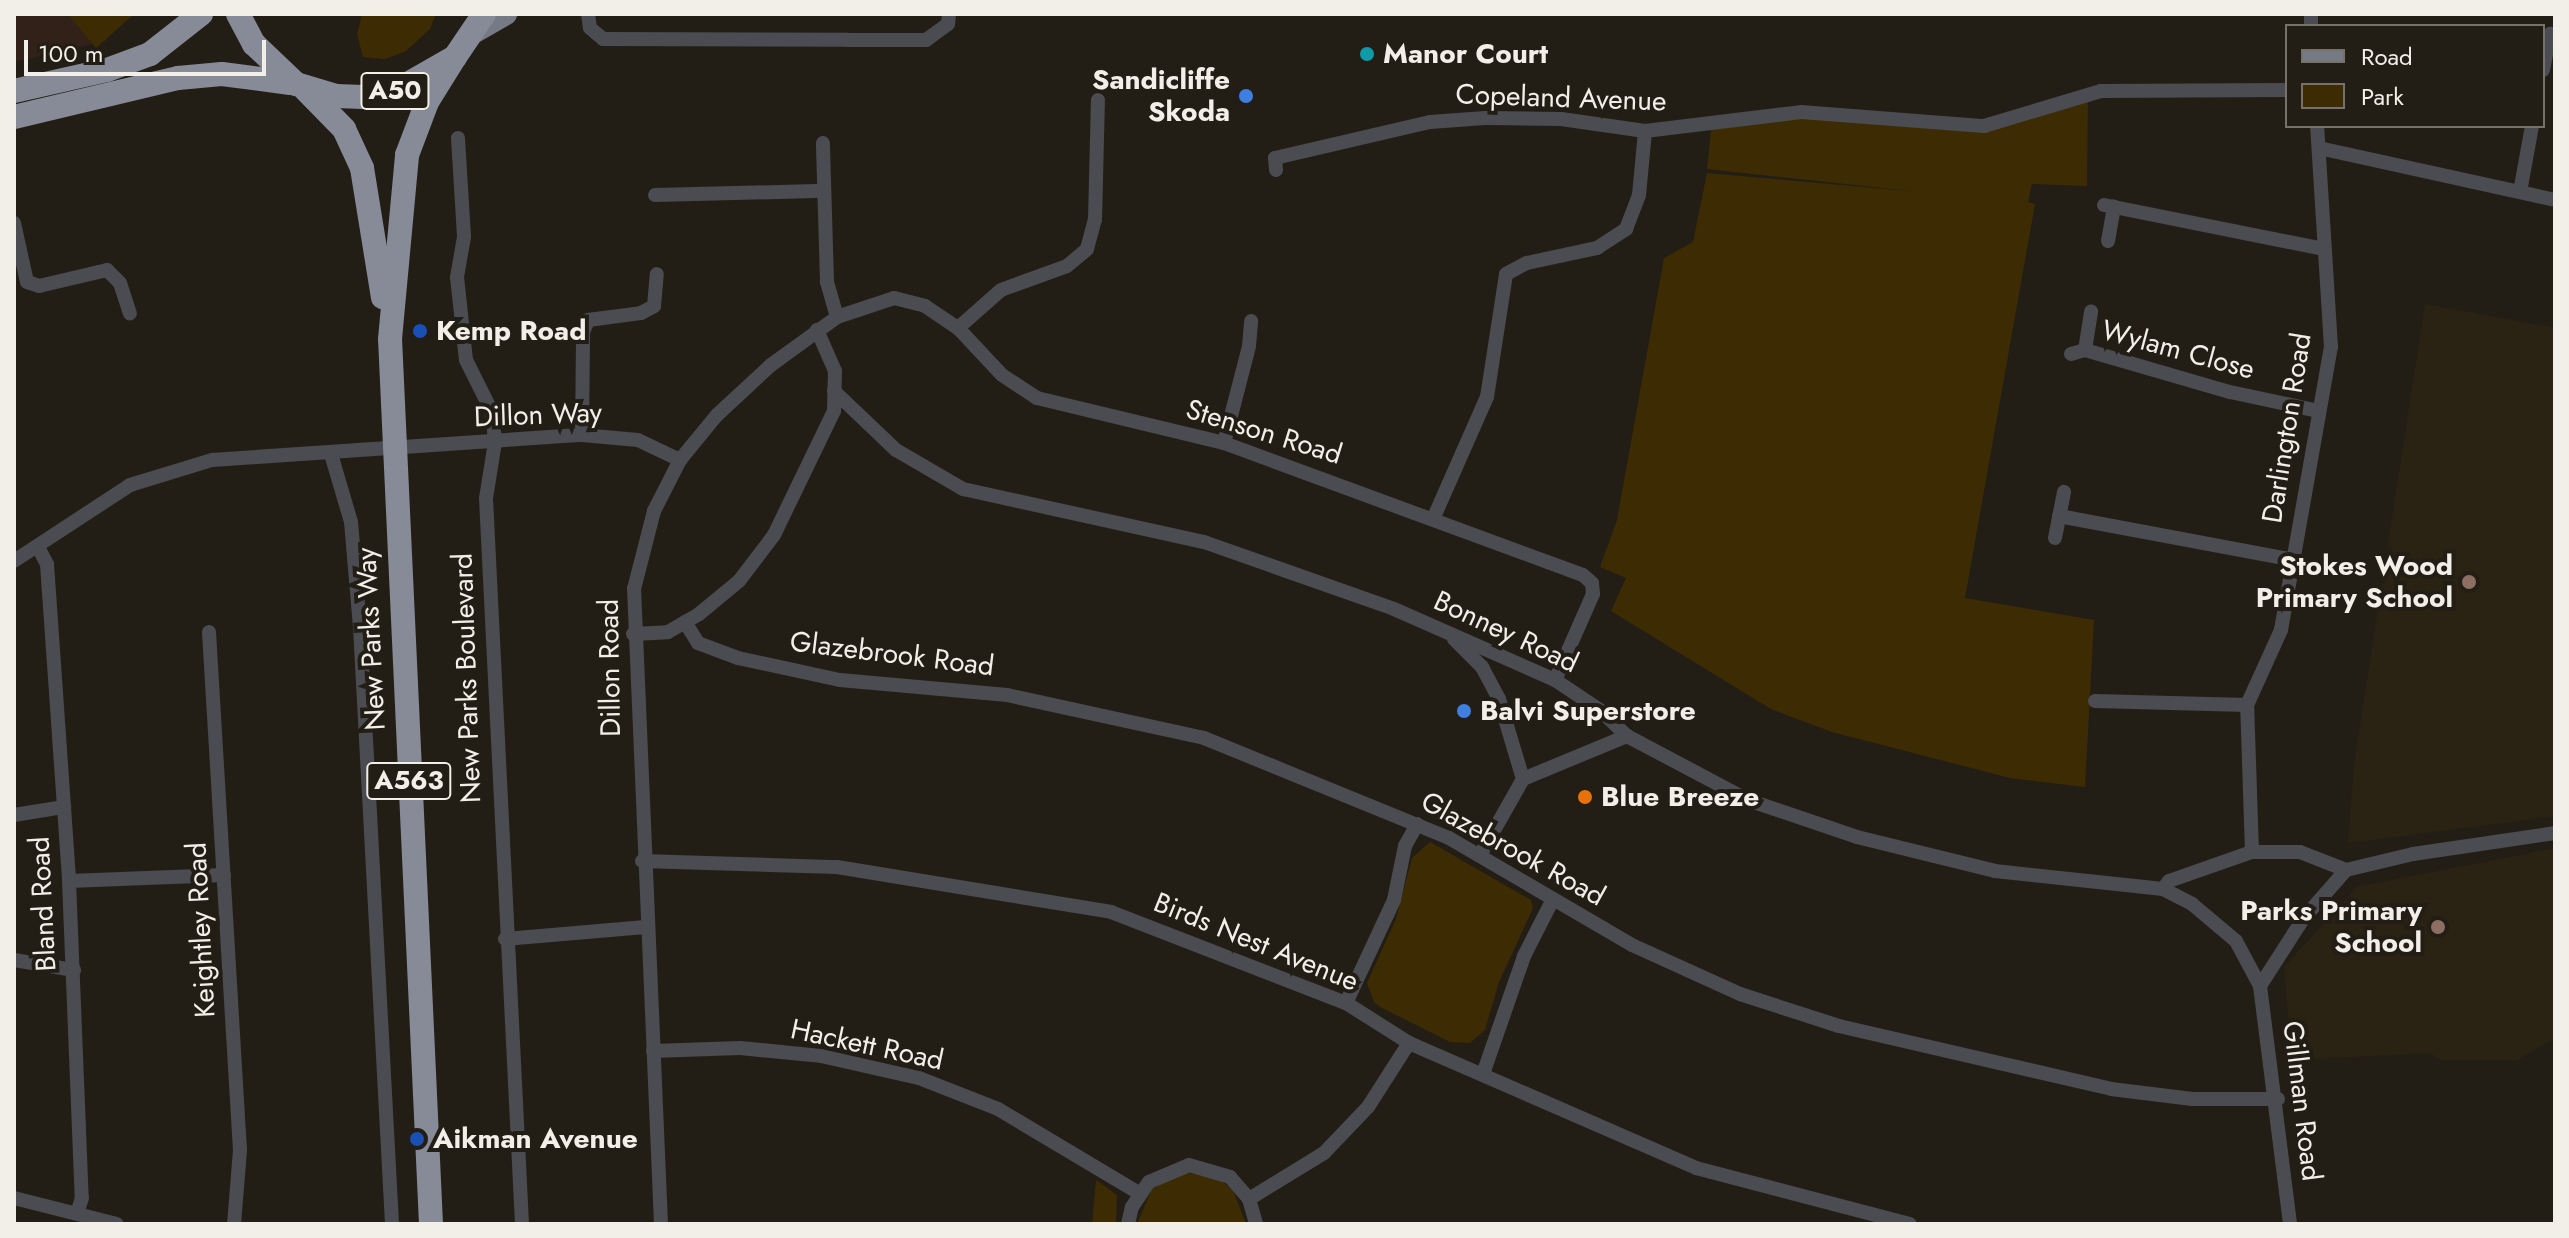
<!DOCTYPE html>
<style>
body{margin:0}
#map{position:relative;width:2569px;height:1238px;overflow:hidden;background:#231e15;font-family:Jost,sans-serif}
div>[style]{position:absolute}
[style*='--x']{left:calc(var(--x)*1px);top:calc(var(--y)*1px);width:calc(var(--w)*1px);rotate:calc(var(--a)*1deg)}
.built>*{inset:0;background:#2a2313}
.medical>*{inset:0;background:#322119}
.green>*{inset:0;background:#3d2c03}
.street>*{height:14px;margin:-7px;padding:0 7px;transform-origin:7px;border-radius:7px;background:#4b4c51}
.primary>*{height:22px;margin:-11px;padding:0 11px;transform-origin:11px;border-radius:11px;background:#767a84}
.highway>*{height:24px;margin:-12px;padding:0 12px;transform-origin:12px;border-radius:12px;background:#878b98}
.dots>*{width:22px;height:22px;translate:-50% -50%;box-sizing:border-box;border:4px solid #231e15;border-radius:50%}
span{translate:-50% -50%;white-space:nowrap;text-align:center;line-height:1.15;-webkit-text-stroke:8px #231e15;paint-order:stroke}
.shield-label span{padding:2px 6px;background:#231e15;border:2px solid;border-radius:6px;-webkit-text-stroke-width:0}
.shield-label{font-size:26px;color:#f2efe8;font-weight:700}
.poi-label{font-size:28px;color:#f2efe8;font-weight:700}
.left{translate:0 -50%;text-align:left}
.right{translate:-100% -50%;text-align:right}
.street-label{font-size:28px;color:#f2efe8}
.frame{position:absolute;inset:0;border:16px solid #f2efe8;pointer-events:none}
.legend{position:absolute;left:2285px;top:24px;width:260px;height:104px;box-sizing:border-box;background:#231e15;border:2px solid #767269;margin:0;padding:10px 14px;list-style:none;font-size:24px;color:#f2efe8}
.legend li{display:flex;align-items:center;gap:16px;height:40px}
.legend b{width:40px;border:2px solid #767269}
.scale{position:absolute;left:24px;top:40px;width:242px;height:36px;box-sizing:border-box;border:4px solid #f2efe8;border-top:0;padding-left:10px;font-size:24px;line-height:28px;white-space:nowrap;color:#f2efe8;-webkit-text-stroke:6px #231e15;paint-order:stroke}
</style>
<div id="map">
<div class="built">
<div style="clip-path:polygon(2425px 304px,2555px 328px,2555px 816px,2348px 843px,2354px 765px)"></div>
<div style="clip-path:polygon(2555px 848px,2555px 1038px,2517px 1060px,2443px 1060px,2429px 1053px,2292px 1060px,2284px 967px,2357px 887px)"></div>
</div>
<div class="medical">
<div style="clip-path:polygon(14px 14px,122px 14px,106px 41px,14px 62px)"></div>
</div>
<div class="green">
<div style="clip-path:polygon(68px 14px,134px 14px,96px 48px)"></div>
<div style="clip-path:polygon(362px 14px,436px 14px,430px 29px,406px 51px,385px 59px,363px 57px,357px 34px)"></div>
<div style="clip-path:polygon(2088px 95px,2087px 186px,2032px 184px,2028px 202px,2035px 204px,1965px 598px,2094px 620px,2085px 787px,2010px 778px,1832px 732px,1771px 709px,1611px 611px,1626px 578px,1600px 567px,1617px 520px,1664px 258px,1693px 242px,1707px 173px,1920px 192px,1707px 169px,1711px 129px,1782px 112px,1981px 126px)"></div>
<div style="clip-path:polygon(1430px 842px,1531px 900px,1533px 908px,1499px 982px,1485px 1030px,1470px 1043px,1450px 1042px,1382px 1008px,1374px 1002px,1367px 983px,1396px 919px,1412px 858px)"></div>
<div style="clip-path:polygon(1184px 1172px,1219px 1179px,1233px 1190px,1246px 1224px,1137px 1224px,1152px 1189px)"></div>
<div style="clip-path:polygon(1096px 1180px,1117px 1195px,1116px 1224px,1092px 1224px)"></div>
</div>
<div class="street">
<div style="--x:588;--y:14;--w:14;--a:82"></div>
<div style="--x:590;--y:28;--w:17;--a:40"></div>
<div style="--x:603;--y:39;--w:245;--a:0.2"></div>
<div style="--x:848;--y:40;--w:78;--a:0"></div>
<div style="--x:926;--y:40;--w:27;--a:-36"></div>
<div style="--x:948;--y:24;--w:10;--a:-84"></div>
<div style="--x:2311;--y:14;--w:12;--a:90"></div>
<div style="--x:2543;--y:70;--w:37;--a:-79"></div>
<div style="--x:458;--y:138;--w:99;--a:86.5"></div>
<div style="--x:464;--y:237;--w:41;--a:99.9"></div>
<div style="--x:457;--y:277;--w:83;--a:83.8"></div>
<div style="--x:466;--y:360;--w:58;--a:63.4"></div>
<div style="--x:492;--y:412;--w:30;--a:84"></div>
<div style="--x:495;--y:442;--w:57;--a:99.1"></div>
<div style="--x:486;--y:498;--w:727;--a:87.16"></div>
<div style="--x:2319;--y:148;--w:242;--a:12.4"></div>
<div style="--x:1276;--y:170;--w:12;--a:-95"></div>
<div style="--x:1275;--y:158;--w:159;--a:-13.1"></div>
<div style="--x:1430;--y:122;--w:55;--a:-4.2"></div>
<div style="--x:1485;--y:118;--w:76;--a:0.8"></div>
<div style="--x:1561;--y:119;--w:85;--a:8.1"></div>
<div style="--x:1645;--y:131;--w:157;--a:-6.9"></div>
<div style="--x:1801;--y:112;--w:184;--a:4.4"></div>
<div style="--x:1984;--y:126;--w:122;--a:-16.7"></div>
<div style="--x:2101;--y:91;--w:186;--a:-0.3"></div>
<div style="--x:2520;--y:192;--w:67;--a:-79.7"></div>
<div style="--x:655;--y:195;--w:169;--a:-1.4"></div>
<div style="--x:2104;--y:205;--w:225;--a:11.3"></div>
<div style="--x:14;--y:223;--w:60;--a:77.6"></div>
<div style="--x:27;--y:282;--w:13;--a:18"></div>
<div style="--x:39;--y:286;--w:70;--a:-13.2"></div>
<div style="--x:107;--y:270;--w:18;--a:45"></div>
<div style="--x:120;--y:283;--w:32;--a:72"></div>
<div style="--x:2108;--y:241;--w:35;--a:-80"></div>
<div style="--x:837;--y:317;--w:60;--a:-18.4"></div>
<div style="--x:894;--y:298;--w:32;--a:14"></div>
<div style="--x:925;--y:306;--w:40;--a:34"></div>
<div style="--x:958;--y:328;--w:64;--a:46.9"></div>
<div style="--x:1002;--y:375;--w:42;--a:33.3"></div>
<div style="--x:1037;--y:398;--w:192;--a:13.5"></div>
<div style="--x:1224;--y:443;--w:382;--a:20.2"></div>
<div style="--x:1583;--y:575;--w:12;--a:42"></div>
<div style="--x:1592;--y:583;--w:11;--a:85"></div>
<div style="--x:1593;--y:594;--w:94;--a:113.8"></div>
<div style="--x:958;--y:328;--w:57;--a:-41.5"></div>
<div style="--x:1001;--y:290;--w:70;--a:-20"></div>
<div style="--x:1067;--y:266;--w:26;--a:-40"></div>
<div style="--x:1087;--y:249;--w:30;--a:-75"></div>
<div style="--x:1095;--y:220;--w:120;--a:-88.6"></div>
<div style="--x:2085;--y:350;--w:39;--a:-81"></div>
<div style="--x:2071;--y:354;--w:15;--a:-16"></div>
<div style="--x:2085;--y:350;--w:151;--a:16.2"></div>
<div style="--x:2230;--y:392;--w:91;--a:12.1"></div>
<div style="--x:834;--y:391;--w:86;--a:43.6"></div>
<div style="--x:896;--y:450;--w:78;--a:30.2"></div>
<div style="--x:963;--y:489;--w:247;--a:12.4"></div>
<div style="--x:1204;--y:542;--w:201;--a:19.4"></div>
<div style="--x:1394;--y:609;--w:176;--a:23.8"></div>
<div style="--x:1555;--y:680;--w:54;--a:33.7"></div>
<div style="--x:1600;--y:710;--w:37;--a:44"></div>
<div style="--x:1627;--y:736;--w:137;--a:27.9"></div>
<div style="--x:1748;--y:800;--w:115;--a:18.7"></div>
<div style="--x:1857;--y:837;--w:142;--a:13.8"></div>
<div style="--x:1995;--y:871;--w:169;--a:6.1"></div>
<div style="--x:2163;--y:889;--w:33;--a:27"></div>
<div style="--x:2192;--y:904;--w:57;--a:40.1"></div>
<div style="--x:2236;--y:941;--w:51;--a:61.9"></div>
<div style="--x:2260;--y:986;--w:240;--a:82.8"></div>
<div style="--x:582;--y:435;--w:103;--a:-89.4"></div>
<div style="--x:583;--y:332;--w:13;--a:-67"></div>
<div style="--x:588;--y:320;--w:53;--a:-7.5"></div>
<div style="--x:641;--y:313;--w:15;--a:-28"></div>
<div style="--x:654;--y:306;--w:32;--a:-85"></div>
<div style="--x:1224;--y:443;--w:100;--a:-75.5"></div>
<div style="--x:1249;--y:346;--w:25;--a:-85"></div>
<div style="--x:331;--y:454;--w:71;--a:73.6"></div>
<div style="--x:351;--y:522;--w:105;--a:85.1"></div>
<div style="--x:360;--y:627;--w:598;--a:86.93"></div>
<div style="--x:2059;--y:516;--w:238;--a:10.6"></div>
<div style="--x:1434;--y:517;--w:131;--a:-66.2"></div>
<div style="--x:1487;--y:397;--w:124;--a:-81.2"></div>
<div style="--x:1506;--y:274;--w:24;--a:-28"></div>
<div style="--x:1527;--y:263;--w:72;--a:-12.1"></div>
<div style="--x:1597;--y:248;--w:35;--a:-33"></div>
<div style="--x:1626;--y:229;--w:36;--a:-69"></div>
<div style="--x:1639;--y:195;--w:64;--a:-84.6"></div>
<div style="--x:2055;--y:538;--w:47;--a:-78.9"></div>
<div style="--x:39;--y:549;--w:17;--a:62"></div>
<div style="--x:47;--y:564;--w:318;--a:86"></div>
<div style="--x:69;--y:881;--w:317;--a:87.7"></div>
<div style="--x:82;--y:1198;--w:13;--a:108"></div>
<div style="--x:14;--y:561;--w:139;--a:-33.2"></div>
<div style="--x:130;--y:485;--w:86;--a:-17"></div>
<div style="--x:212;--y:460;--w:371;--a:-3.9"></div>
<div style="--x:582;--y:435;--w:56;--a:5.1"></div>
<div style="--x:638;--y:440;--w:47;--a:25.5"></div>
<div style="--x:685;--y:622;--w:25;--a:58"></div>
<div style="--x:698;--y:643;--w:43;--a:20.6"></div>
<div style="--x:738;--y:658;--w:104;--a:12.2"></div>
<div style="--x:840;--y:680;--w:168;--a:5.1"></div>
<div style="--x:1007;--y:695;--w:202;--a:12.3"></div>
<div style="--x:1204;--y:738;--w:265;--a:22.2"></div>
<div style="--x:1449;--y:838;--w:212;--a:30.3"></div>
<div style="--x:1632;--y:945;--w:119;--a:24.4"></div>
<div style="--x:1740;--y:994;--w:104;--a:17.9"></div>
<div style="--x:1839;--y:1026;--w:279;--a:13"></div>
<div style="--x:2111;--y:1089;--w:82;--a:7"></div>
<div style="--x:2192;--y:1099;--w:86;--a:0"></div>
<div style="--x:209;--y:632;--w:519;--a:86.58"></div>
<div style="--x:240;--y:1150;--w:74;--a:94.6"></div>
<div style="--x:633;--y:634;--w:35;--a:-3"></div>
<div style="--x:668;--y:632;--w:36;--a:-30"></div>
<div style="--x:699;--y:614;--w:52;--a:-39.5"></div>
<div style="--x:739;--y:581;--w:58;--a:-52.7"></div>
<div style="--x:774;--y:535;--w:138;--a:-64.2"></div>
<div style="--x:834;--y:411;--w:40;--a:-88.6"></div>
<div style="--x:835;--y:371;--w:45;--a:-113.7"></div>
<div style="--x:1454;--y:639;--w:40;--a:45"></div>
<div style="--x:1482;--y:667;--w:36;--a:62"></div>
<div style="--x:1499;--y:699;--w:84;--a:73.3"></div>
<div style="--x:1523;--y:779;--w:87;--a:119.5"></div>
<div style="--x:2095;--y:701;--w:152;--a:1.5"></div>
<div style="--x:1523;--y:779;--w:113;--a:-22.5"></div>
<div style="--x:14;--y:815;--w:51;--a:-9.1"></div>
<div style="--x:2252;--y:852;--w:147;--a:-91.9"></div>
<div style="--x:2247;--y:705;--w:82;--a:-65.6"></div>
<div style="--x:2281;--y:630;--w:287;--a:-80"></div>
<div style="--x:2331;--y:347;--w:221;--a:-93.6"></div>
<div style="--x:642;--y:861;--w:195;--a:1.8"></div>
<div style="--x:837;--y:867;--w:278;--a:9.3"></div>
<div style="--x:1111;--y:912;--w:252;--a:21.2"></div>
<div style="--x:1346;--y:1003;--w:75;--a:32.4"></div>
<div style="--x:1409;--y:1043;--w:313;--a:23.5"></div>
<div style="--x:1696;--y:1168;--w:221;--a:14.7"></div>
<div style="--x:69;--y:881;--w:155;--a:-2.2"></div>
<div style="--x:2163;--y:889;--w:10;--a:-53"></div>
<div style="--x:2169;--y:881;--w:88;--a:-19.3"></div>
<div style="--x:2252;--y:852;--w:48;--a:0"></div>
<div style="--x:2300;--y:852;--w:49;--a:21.4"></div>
<div style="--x:2346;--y:870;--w:69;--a:-13.4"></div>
<div style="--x:2413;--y:854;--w:144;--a:-8.4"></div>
<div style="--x:505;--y:939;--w:141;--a:-4.9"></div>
<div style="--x:14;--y:960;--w:61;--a:9.5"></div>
<div style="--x:2260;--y:986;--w:80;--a:-57.3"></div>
<div style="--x:2303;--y:919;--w:65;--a:-48.7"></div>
<div style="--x:1346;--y:1003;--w:114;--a:-65"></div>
<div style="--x:1394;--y:900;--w:55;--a:-78.5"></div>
<div style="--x:1405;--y:846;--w:25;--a:-61"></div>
<div style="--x:653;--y:1051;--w:87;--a:-2"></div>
<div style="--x:740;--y:1048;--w:81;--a:5.6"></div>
<div style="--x:821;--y:1056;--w:100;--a:12.7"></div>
<div style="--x:919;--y:1078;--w:85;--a:21.4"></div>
<div style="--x:998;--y:1109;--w:164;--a:30.8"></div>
<div style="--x:1483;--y:1074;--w:125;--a:-70.8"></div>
<div style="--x:1524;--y:956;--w:64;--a:-63"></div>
<div style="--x:14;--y:1198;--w:106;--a:14.2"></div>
<div style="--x:1249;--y:1199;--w:88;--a:-31.5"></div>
<div style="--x:1324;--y:1153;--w:64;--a:-46.3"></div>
<div style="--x:1368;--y:1107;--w:76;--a:-57.4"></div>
<div style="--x:661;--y:1224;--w:636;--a:-92.43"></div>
<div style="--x:634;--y:589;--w:81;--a:-75.6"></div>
<div style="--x:654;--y:511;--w:57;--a:-63"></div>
<div style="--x:680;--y:460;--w:58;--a:-50.6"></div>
<div style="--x:717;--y:415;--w:74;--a:-42.8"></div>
<div style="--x:771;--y:365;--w:82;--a:-36"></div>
<div style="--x:837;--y:317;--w:37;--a:-106"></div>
<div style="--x:827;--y:281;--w:138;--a:-91.7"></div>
<div style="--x:1128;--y:1224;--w:17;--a:-77"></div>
<div style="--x:1132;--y:1207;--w:30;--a:-56"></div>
<div style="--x:1149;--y:1182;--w:43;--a:-23"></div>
<div style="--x:1189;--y:1165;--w:43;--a:16.3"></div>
<div style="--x:1230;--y:1177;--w:29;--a:49"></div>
<div style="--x:1249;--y:1199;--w:26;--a:74"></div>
</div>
<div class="primary">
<div style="--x:475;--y:32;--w:36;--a:-30"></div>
</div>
<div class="highway">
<div style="--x:238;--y:14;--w:34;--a:62"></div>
<div style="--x:254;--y:44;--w:58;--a:43.6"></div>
<div style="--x:296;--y:84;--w:42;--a:16.7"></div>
<div style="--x:336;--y:96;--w:27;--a:2"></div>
<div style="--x:363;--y:97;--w:37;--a:-13"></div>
<div style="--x:399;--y:89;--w:64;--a:-29.7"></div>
<div style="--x:455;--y:57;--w:52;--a:-56"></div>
<div style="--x:305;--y:89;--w:56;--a:45.7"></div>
<div style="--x:344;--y:129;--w:43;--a:65.2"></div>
<div style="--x:362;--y:168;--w:131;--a:80.8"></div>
<div style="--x:14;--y:91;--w:95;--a:-12.7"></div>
<div style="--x:107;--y:70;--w:46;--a:-20.4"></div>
<div style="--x:150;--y:54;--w:65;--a:-38.1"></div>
<div style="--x:14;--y:117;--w:169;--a:-13.4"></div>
<div style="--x:178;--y:78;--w:44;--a:-5.2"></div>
<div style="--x:222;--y:74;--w:69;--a:7.5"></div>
<div style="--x:431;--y:1224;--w:886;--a:-92.65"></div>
<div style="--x:390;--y:339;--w:185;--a:-84.7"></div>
<div style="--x:407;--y:155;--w:57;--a:-69.3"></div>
<div style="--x:427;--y:102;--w:53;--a:-58.1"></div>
</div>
<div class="dots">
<div style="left:1367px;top:54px;background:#0f9aa8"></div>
<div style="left:1246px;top:96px;background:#3f7fe0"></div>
<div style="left:420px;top:331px;background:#1a4fb4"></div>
<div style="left:2469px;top:582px;background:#8d6e63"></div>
<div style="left:1464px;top:711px;background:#3f7fe0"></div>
<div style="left:1585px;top:797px;background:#e8710a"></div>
<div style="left:2438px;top:927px;background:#8d6e63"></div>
<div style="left:417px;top:1139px;background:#1a4fb4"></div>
</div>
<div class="shield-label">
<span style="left:395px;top:91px">A50</span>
<span style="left:409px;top:781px">A563</span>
</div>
<div class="poi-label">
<span class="left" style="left:1383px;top:54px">Manor Court</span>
<span class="right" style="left:1230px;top:96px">Sandicliffe<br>Skoda</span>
<span class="left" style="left:436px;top:331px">Kemp Road</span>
<span class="right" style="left:2453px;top:582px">Stokes Wood<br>Primary School</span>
<span class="left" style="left:1480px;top:711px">Balvi Superstore</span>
<span class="left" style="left:1601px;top:797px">Blue Breeze</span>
<span class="right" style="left:2422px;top:927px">Parks Primary<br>School</span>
<span class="left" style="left:433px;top:1139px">Aikman Avenue</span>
</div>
<div class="street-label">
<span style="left:1561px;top:98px;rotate:2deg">Copeland Avenue</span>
<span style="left:2178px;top:350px;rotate:15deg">Wylam Close</span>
<span style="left:538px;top:415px;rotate:-2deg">Dillon Way</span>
<span style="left:2287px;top:428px;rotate:-81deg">Darlington Road</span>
<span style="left:1264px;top:432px;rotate:17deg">Stenson Road</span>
<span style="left:1506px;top:632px;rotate:25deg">Bonney Road</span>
<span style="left:371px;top:639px;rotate:-93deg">New Parks Way</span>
<span style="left:892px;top:654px;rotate:7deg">Glazebrook Road</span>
<span style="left:610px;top:668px;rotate:-91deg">Dillon Road</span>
<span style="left:467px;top:678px;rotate:-92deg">New Parks Boulevard</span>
<span style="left:1513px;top:849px;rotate:29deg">Glazebrook Road</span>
<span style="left:43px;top:904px;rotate:-93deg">Bland Road</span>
<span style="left:201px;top:930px;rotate:-93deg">Keightley Road</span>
<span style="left:1256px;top:942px;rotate:22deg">Birds Nest Avenue</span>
<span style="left:867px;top:1045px;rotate:12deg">Hackett Road</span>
<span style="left:2302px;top:1101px;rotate:83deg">Gillman Road</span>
</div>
<div class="frame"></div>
<ul class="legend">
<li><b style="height:10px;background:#767a84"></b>Road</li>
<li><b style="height:22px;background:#3d2c03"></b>Park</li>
</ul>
<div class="scale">100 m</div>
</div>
